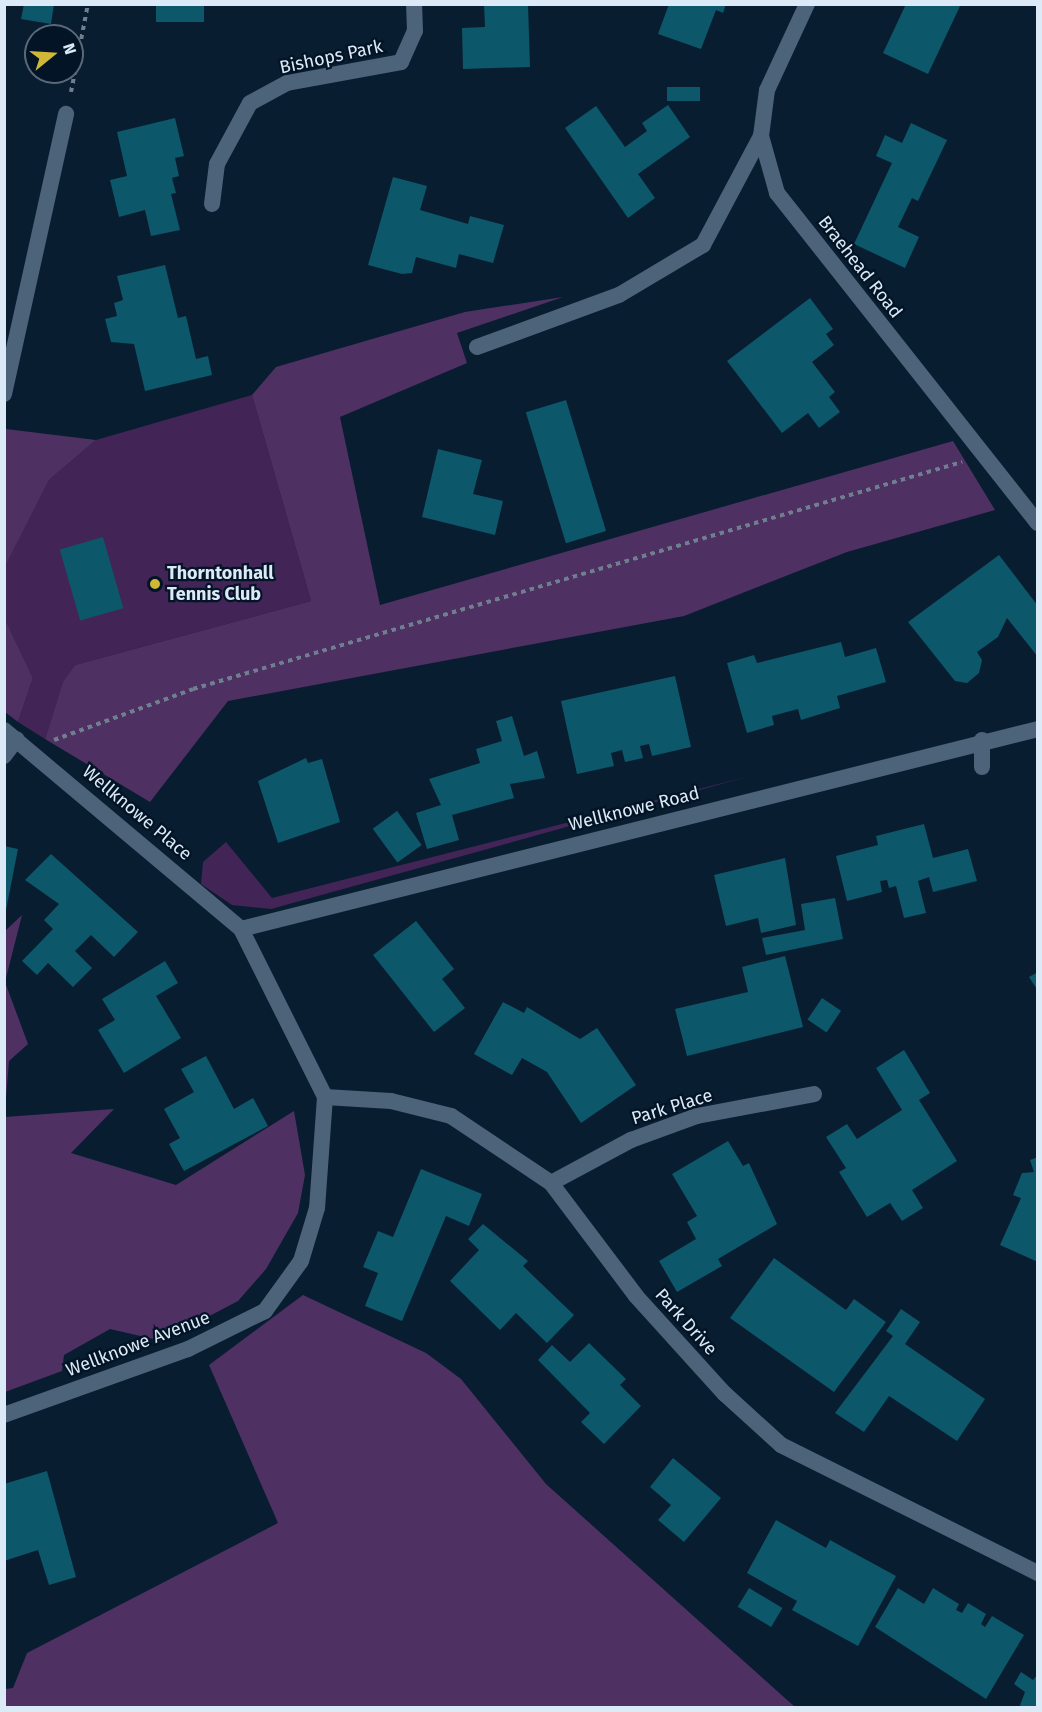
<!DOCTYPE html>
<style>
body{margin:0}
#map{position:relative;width:1042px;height:1712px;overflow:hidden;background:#091d30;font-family:"Fira Sans",sans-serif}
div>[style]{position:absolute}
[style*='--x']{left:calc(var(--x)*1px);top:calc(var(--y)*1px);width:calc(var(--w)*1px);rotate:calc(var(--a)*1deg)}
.green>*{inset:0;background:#422556}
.forest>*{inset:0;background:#4e3063}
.building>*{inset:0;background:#0c5769;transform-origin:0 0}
.path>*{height:4px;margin-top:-2px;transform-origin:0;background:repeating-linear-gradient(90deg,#6f7f8f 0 4.5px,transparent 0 9px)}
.service>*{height:16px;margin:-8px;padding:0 8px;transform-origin:8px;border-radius:8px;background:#4d637a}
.minor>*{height:16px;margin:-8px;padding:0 8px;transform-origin:8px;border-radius:8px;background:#4d637a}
.dots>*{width:16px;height:16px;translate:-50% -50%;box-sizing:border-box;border:3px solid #021426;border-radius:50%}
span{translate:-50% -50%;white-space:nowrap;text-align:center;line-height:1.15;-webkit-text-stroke:4.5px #021426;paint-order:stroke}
.street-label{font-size:18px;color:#dce9f6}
.poi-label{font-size:18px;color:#dce9f6;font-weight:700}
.left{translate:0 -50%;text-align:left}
.frame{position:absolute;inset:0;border:6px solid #dce9f6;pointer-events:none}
.north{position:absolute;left:24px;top:24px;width:60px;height:60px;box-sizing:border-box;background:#021426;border:2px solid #596979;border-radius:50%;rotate:72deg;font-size:16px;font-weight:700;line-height:24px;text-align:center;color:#dce9f6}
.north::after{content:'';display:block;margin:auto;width:21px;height:27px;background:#cfb837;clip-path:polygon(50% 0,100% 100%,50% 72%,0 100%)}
</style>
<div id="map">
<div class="green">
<div style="clip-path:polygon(252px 395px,311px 601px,75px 665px,63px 683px,45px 739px,18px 722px,33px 678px,5px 619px,4px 566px,49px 480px,96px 440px)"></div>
<div style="clip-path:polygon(750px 776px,271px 909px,232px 905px,201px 884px,203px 862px,226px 842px,272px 898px)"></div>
</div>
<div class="forest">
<div style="clip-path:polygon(563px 297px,457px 333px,467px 363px,340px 417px,380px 605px,953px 441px,995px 510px,847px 552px,684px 616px,228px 701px,150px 802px,45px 739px,63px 682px,75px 665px,311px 601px,252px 395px,276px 367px,465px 312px)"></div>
<div style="clip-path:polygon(6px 429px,96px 440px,49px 480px,5px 566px)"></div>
<div style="clip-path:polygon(5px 619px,33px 678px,18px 722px,5px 712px)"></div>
<div style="clip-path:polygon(22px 915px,5px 982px,28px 1044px,9px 1061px,5px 1110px,5px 931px)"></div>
<div style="clip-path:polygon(114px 1109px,71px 1153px,176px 1185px,294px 1111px,305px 1175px,298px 1213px,266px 1269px,238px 1301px,162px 1341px,110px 1329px,64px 1355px,62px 1371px,5px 1392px,5px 1117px)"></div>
<div style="clip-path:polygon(303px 1295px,426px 1353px,461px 1379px,546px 1484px,795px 1707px,5px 1707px,5px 1689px,13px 1688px,27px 1653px,278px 1523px,209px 1365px)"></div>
</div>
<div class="building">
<div style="clip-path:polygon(24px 4px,54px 4px,51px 24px,21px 19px)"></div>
<div style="left:156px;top:4px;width:48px;height:18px"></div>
<div style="clip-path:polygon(528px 4px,530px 67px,463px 69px,462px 28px,485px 27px,484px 5px)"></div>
<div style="clip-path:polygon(669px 4px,726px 4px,723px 13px,716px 10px,701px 49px,658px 34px)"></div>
<div style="clip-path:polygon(906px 4px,961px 4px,928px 74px,883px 53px)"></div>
<div style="left:700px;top:87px;width:14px;height:33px;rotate:90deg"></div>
<div style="clip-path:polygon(668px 105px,690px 137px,638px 174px,655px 198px,628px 218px,565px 128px,596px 106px,625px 147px,647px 131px,642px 123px)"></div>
<div style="clip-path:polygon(175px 118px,184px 156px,175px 158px,179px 176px,172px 178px,176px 193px,171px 194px,180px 230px,151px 236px,145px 210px,119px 217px,110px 180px,127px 176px,117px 132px)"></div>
<div style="clip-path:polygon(911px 123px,947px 140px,918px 201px,912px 198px,898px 227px,919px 237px,905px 268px,854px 244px,892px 163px,876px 156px,885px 135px,902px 143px)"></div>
<div style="clip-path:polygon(393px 177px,427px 186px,420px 210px,468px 224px,470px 216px,504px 225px,493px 263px,459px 254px,456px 268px,416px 257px,412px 273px,402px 274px,368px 265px)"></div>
<div style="clip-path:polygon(165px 265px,178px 318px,186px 316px,196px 359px,208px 356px,212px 375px,145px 391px,134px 344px,111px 342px,105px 319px,117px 316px,114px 303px,123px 300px,117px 276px)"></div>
<div style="clip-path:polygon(810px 298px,833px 329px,826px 334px,834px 345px,812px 362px,835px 392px,829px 397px,840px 412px,819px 428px,808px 413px,782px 433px,727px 361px)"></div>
<div style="left:566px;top:400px;width:137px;height:42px;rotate:73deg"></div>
<div style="clip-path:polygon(438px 449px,482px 460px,473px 494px,503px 501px,495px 535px,422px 517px)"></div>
<div style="left:103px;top:537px;width:74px;height:45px;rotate:74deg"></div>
<div style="clip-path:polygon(999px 555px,1038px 606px,1038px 657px,1007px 618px,998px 637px,977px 652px,982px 660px,979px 673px,967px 683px,955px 681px,908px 622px)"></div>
<div style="clip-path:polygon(841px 642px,845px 657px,876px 648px,886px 682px,837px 696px,840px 708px,801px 720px,798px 709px,772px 716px,774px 725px,747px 733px,727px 663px,754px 655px,757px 663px)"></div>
<div style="clip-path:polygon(675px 676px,691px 747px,652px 756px,649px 744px,640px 746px,643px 758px,625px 762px,622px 750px,611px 753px,614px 766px,577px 774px,561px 701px)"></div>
<div style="clip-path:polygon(512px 716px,524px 756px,537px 751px,545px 778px,510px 784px,514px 798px,452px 815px,459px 840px,427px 849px,416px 813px,441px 805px,429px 779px,480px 763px,476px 749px,502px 741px,496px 721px)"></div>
<div style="clip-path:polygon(306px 758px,308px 763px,322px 759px,340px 822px,278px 843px,258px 781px)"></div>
<div style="left:397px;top:811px;width:42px;height:30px;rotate:54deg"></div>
<div style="clip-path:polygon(924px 824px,933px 858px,968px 849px,977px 881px,933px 892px,929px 877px,918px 881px,926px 913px,904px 918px,896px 886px,889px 888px,887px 880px,880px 881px,882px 892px,847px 901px,836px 856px,878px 845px,876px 836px)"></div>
<div style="clip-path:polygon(4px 846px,18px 849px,6px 910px,4px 910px)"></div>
<div style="clip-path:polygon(51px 854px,138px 932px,114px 957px,91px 935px,75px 951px,92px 968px,73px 987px,48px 963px,37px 975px,22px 961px,53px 929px,44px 920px,59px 904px,25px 880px)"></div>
<div style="clip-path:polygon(785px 858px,796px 925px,761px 933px,758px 918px,726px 926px,714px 875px)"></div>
<div style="clip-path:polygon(835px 898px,843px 939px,766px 955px,762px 938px,805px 930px,801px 904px)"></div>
<div style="clip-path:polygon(416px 921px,454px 969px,442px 979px,465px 1008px,434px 1032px,373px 955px)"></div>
<div style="clip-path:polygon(785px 956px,803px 1027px,687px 1056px,675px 1009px,748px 992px,742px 967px)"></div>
<div style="clip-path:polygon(165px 961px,178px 983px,156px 996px,181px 1038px,124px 1073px,98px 1030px,115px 1020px,102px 999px)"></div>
<div style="clip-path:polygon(1038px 972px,1038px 991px,1029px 977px)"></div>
<div style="left:822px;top:998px;width:23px;height:26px;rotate:34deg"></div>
<div style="clip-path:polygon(503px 1002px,524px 1013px,527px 1007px,580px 1039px,597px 1028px,636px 1085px,581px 1123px,547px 1072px,522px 1058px,512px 1075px,474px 1054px)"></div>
<div style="clip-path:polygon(904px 1050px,930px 1093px,919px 1100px,957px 1161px,912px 1190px,923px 1208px,902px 1221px,890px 1203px,867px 1217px,839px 1172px,846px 1168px,826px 1137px,847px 1124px,857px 1139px,902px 1110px,876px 1068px)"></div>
<div style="clip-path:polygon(206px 1056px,234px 1109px,253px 1098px,268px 1126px,184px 1171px,169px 1144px,180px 1138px,164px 1109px,194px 1092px,181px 1069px)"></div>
<div style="clip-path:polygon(728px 1141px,743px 1166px,749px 1163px,777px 1224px,718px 1259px,722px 1266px,677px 1292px,659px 1261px,696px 1239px,687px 1222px,697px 1216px,672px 1174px)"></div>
<div style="clip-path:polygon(1038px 1157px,1038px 1262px,1000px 1245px,1021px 1198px,1013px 1195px,1022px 1173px,1034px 1172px,1030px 1160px)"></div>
<div style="clip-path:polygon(421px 1169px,482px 1194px,469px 1226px,446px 1216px,402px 1321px,365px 1306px,378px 1273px,363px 1267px,378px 1231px,393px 1237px)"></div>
<div style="clip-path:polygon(483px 1224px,528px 1261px,523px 1266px,574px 1315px,547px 1343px,516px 1313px,500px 1330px,450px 1281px,479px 1250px,468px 1239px)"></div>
<div style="clip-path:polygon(774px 1258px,846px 1310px,854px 1299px,886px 1322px,834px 1392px,730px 1318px)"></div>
<div style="clip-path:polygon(901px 1309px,920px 1322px,905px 1344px,985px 1399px,957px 1441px,889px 1396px,864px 1432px,835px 1413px,893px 1336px,886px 1331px)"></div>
<div style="clip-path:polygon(589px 1343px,626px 1379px,620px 1385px,641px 1406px,604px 1444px,581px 1422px,590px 1413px,538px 1360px,552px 1345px,570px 1362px)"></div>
<div style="clip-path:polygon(673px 1458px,721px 1498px,684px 1542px,658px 1520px,671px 1505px,650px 1487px)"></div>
<div style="clip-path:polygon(47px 1471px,76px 1577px,49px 1585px,38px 1550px,4px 1561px,4px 1484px)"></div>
<div style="clip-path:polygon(776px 1520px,826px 1548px,830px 1540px,896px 1576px,858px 1646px,792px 1610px,797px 1601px,747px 1573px)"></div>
<div style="left:749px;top:1588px;width:39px;height:22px;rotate:31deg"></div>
<div style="clip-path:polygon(898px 1588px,924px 1604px,933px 1588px,959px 1604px,956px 1610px,962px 1613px,968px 1603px,986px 1614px,981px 1624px,985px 1627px,992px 1616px,1024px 1635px,986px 1699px,875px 1627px)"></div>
<div style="clip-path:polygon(1021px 1672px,1033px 1680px,1038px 1674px,1038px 1708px,1019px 1708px,1025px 1692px,1014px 1684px)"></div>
</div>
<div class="path">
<div style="--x:71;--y:92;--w:90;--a:-79.1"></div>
<div style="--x:54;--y:740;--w:148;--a:-20.1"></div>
<div style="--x:193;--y:689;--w:802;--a:-16.45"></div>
</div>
<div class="service">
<div style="--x:982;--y:740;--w:27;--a:90"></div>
<div style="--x:4;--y:756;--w:21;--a:-53"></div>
</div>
<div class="minor">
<div style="--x:807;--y:4;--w:95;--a:114.9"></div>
<div style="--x:767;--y:90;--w:46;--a:97.4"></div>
<div style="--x:761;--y:136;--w:59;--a:74.3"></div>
<div style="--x:777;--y:193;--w:421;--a:51.7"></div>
<div style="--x:212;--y:204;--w:40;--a:-82.9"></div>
<div style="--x:217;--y:164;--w:69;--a:-61.6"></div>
<div style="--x:250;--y:103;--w:42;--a:-28.4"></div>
<div style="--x:287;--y:83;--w:116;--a:-10.4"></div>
<div style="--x:401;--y:62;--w:34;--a:-66"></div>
<div style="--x:415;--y:31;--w:27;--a:-92"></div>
<div style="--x:477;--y:347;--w:151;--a:-20.1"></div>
<div style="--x:619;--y:295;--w:98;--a:-30.8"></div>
<div style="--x:703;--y:245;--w:123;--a:-62"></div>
<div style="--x:4;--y:394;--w:287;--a:-77.5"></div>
<div style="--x:4;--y:730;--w:309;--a:40"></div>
<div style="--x:241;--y:929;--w:188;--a:63.4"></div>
<div style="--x:325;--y:1097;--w:111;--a:94.1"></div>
<div style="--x:317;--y:1208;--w:55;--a:106.8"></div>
<div style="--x:301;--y:1261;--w:62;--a:125.8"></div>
<div style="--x:265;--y:1311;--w:86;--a:153.7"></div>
<div style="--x:188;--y:1349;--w:195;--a:160.3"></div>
<div style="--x:241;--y:929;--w:822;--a:-14.09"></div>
<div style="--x:325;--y:1097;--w:66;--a:3.5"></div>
<div style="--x:391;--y:1101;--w:62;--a:14"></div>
<div style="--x:451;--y:1116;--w:120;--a:33.8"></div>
<div style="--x:551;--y:1183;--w:141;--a:53"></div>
<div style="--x:636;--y:1296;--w:132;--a:47.8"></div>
<div style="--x:725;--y:1394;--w:76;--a:42.3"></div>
<div style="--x:781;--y:1445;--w:287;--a:26.5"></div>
<div style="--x:551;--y:1183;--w:91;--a:-28.3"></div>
<div style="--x:631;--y:1140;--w:70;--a:-20"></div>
<div style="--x:697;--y:1116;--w:119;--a:-10.6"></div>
</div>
<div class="dots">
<div style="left:155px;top:584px;background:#cfb837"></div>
</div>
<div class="street-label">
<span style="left:331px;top:57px;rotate:-12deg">Bishops Park</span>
<span style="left:860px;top:267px;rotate:52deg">Braehead Road</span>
<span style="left:634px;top:809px;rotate:-14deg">Wellknowe Road</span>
<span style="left:137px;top:813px;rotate:40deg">Wellknowe Place</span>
<span style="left:672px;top:1107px;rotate:-17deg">Park Place</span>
<span style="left:686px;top:1322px;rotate:48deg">Park Drive</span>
<span style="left:138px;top:1344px;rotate:-21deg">Wellknowe Avenue</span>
</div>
<div class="poi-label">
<span class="left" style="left:167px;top:584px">Thorntonhall<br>Tennis Club</span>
</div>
<div class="frame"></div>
<div class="north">N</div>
</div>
